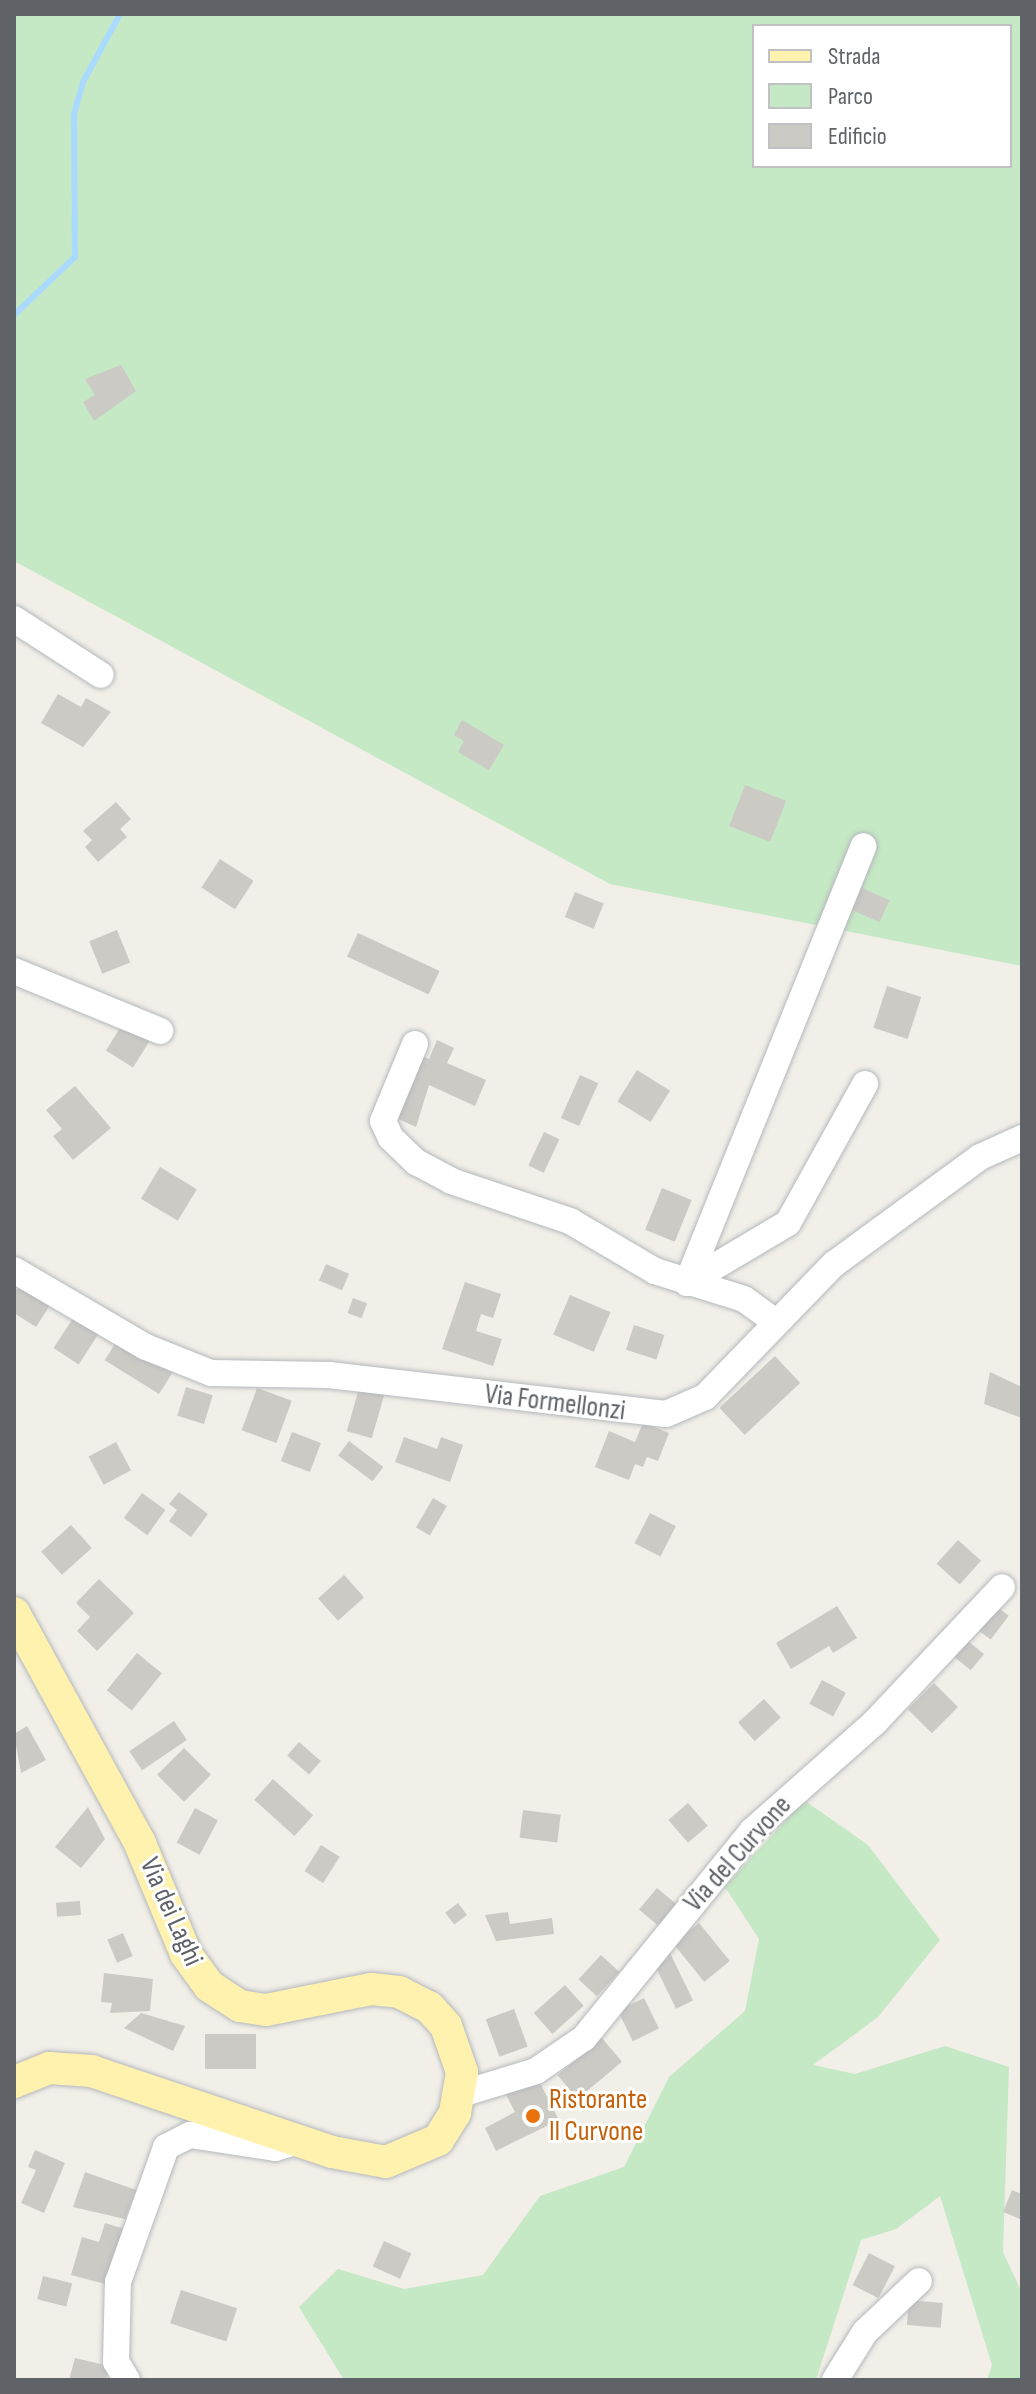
<!DOCTYPE html>
<style>
body{margin:0}
#map{position:relative;width:1036px;height:2394px;overflow:hidden;background:#f1efe8;font-family:"Sofia Sans Condensed",sans-serif}
div>[style]{position:absolute}
[style*='--x']{left:calc(var(--x)*1px);top:calc(var(--y)*1px);width:calc(var(--w)*1px);rotate:calc(var(--a)*1deg)}
.green>*{inset:0;background:#c5e8c5}
.stream>*{height:6px;margin:-3px;padding:0 3px;transform-origin:3px;border-radius:3px;background:#aadaff}
.building>*{inset:0;background:#cccac5;transform-origin:0 0}
.roads{filter:drop-shadow(0 0 2px #b5b8bc) drop-shadow(0 0 2px #b5b8bc)}
.minor>*{height:26px;margin:-13px;padding:0 13px;transform-origin:13px;border-radius:13px;background:#fff}
.major>*{height:32px;margin:-16px;padding:0 16px;transform-origin:16px;border-radius:16px;background:#fff2af}
.dots>*{width:22px;height:22px;translate:-50% -50%;box-sizing:border-box;border:4px solid #fff;border-radius:50%}
span{translate:-50% -50%;white-space:nowrap;text-align:center;line-height:1.15;-webkit-text-stroke:6px #fff;paint-order:stroke}
.street-label{font-size:28px;color:#5f6368}
.food-label{font-size:28px;color:#c56008}
.left{translate:0 -50%;text-align:left}
.frame{position:absolute;inset:0;border:16px solid #5f6368;pointer-events:none}
.legend{position:absolute;left:752px;top:24px;width:260px;height:144px;box-sizing:border-box;background:#fff;border:2px solid #bfc1c3;margin:0;padding:10px 14px;list-style:none;font-size:24px;color:#5f6368}
.legend li{display:flex;align-items:center;gap:16px;height:40px}
.legend b{width:40px;border:2px solid #bfc1c3}
</style>
<div id="map">
<div class="green">
<div style="clip-path:polygon(evenodd,14px 14px,1022px 14px,1022px 966px,610px 884px,14px 561px,14px 14px,754px 26px,1010px 26px,1010px 166px,754px 166px,754px 26px)"></div>
<div style="clip-path:polygon(804px 1800px,868px 1845px,940px 1940px,878px 2017px,813px 2065px,855px 2074px,945px 2046px,1009px 2067px,1003px 2252px,1022px 2293px,1022px 2380px,987px 2380px,992px 2365px,940px 2196px,896px 2229px,861px 2240px,816px 2380px,344px 2380px,299px 2307px,338px 2269px,404px 2289px,483px 2275px,540px 2196px,624px 2167px,669px 2077px,745px 2011px,759px 1939px,725px 1887px)"></div>
</div>
<div class="stream">
<div style="--x:14;--y:315;--w:84;--a:-43.6"></div>
<div style="--x:75;--y:257;--w:143;--a:-90.4"></div>
<div style="--x:74;--y:114;--w:33;--a:-74"></div>
<div style="--x:83;--y:82;--w:77;--a:-61.4"></div>
</div>
<div class="building">
<div style="clip-path:polygon(121px 365px,136px 391px,94px 421px,83px 402px,95px 395px,85px 379px)"></div>
<div style="clip-path:polygon(58px 694px,81px 707px,86px 698px,111px 712px,83px 747px,41px 723px)"></div>
<div style="clip-path:polygon(462px 720px,504px 745px,489px 770px,458px 752px,464px 741px,454px 735px)"></div>
<div style="left:745px;top:785px;width:44px;height:44px;rotate:21deg"></div>
<div style="clip-path:polygon(116px 802px,131px 819px,120px 829px,127px 837px,98px 862px,85px 847px,92px 840px,83px 831px)"></div>
<div style="left:220px;top:859px;width:40px;height:34px;rotate:33deg"></div>
<div style="left:862px;top:888px;width:30px;height:24px;rotate:24deg"></div>
<div style="left:575px;top:892px;width:31px;height:27px;rotate:22deg"></div>
<div style="left:117px;top:930px;width:35px;height:30px;rotate:68deg"></div>
<div style="left:358px;top:933px;width:90px;height:26px;rotate:25deg"></div>
<div style="left:887px;top:986px;width:36px;height:44px;rotate:18deg"></div>
<div style="left:125px;top:1020px;width:32px;height:36px;rotate:32deg"></div>
<div style="clip-path:polygon(437px 1040px,454px 1048px,447px 1063px,486px 1080px,475px 1106px,429px 1085px,416px 1127px,394px 1117px,422px 1056px,429px 1059px)"></div>
<div style="left:637px;top:1070px;width:39px;height:37px;rotate:32deg"></div>
<div style="left:580px;top:1075px;width:20px;height:47px;rotate:24deg"></div>
<div style="clip-path:polygon(75px 1086px,111px 1128px,73px 1160px,53px 1136px,62px 1129px,46px 1110px)"></div>
<div style="left:544px;top:1132px;width:17px;height:37px;rotate:25deg"></div>
<div style="left:160px;top:1167px;width:43px;height:37px;rotate:31deg"></div>
<div style="left:662px;top:1188px;width:32px;height:45px;rotate:22deg"></div>
<div style="left:326px;top:1264px;width:25px;height:18px;rotate:23deg"></div>
<div style="clip-path:polygon(465px 1282px,501px 1294px,493px 1318px,481px 1314px,476px 1331px,502px 1339px,493px 1366px,442px 1349px)"></div>
<div style="clip-path:polygon(28px 1283px,54px 1299px,36px 1327px,14px 1313px,14px 1291px)"></div>
<div style="left:570px;top:1295px;width:44px;height:43px;rotate:23deg"></div>
<div style="left:353px;top:1298px;width:15px;height:16px;rotate:20deg"></div>
<div style="left:77px;top:1312px;width:30px;height:43px;rotate:33deg"></div>
<div style="left:634px;top:1325px;width:32px;height:26px;rotate:18deg"></div>
<div style="left:118px;top:1339px;width:64px;height:25px;rotate:32deg"></div>
<div style="left:775px;top:1356px;width:37px;height:76px;rotate:47deg"></div>
<div style="clip-path:polygon(990px 1372px,1022px 1387px,1022px 1418px,984px 1404px)"></div>
<div style="left:360px;top:1385px;width:26px;height:48px;rotate:16deg"></div>
<div style="left:186px;top:1387px;width:28px;height:30px;rotate:17deg"></div>
<div style="left:257px;top:1388px;width:37px;height:45px;rotate:20deg"></div>
<div style="clip-path:polygon(643px 1423px,669px 1433px,658px 1461px,647px 1457px,643px 1467px,635px 1464px,629px 1480px,595px 1467px,609px 1431px,635px 1442px)"></div>
<div style="left:292px;top:1432px;width:31px;height:31px;rotate:21deg"></div>
<div style="clip-path:polygon(404px 1437px,437px 1449px,441px 1437px,463px 1445px,450px 1482px,395px 1462px)"></div>
<div style="left:349px;top:1441px;width:43px;height:18px;rotate:37deg"></div>
<div style="left:116px;top:1442px;width:32px;height:31px;rotate:62deg"></div>
<div style="clip-path:polygon(179px 1492px,208px 1514px,191px 1537px,169px 1521px,177px 1510px,169px 1504px)"></div>
<div style="left:142px;top:1493px;width:29px;height:31px;rotate:36deg"></div>
<div style="left:433px;top:1498px;width:16px;height:34px;rotate:30deg"></div>
<div style="left:650px;top:1513px;width:29px;height:34px;rotate:27deg"></div>
<div style="left:71px;top:1525px;width:31px;height:40px;rotate:48deg"></div>
<div style="left:958px;top:1540px;width:31px;height:32px;rotate:42deg"></div>
<div style="left:344px;top:1575px;width:30px;height:35px;rotate:48deg"></div>
<div style="clip-path:polygon(99px 1579px,134px 1613px,97px 1651px,77px 1631px,90px 1617px,76px 1603px)"></div>
<div style="left:992px;top:1603px;width:21px;height:30px;rotate:37deg"></div>
<div style="clip-path:polygon(837px 1606px,857px 1638px,833px 1653px,829px 1646px,791px 1669px,776px 1643px)"></div>
<div style="left:963px;top:1637px;width:27px;height:21px;rotate:39deg"></div>
<div style="left:137px;top:1653px;width:32px;height:48px;rotate:39deg"></div>
<div style="left:822px;top:1680px;width:27px;height:27px;rotate:28deg"></div>
<div style="left:934px;top:1683px;width:34px;height:37px;rotate:45deg"></div>
<div style="left:764px;top:1699px;width:25px;height:35px;rotate:48deg"></div>
<div style="left:174px;top:1721px;width:23px;height:54px;rotate:56deg"></div>
<div style="clip-path:polygon(27px 1726px,46px 1760px,21px 1773px,14px 1734px)"></div>
<div style="left:299px;top:1742px;width:29px;height:18px;rotate:41deg"></div>
<div style="left:184px;top:1748px;width:38px;height:38px;rotate:45deg"></div>
<div style="left:273px;top:1779px;width:54px;height:28px;rotate:42deg"></div>
<div style="left:688px;top:1803px;width:30px;height:26px;rotate:49deg"></div>
<div style="clip-path:polygon(88px 1807px,105px 1839px,81px 1868px,55px 1847px)"></div>
<div style="left:195px;top:1808px;width:26px;height:39px;rotate:28deg"></div>
<div style="left:523px;top:1810px;width:38px;height:28px;rotate:7deg"></div>
<div style="left:321px;top:1845px;width:22px;height:31px;rotate:32deg"></div>
<div style="left:657px;top:1888px;width:25px;height:28px;rotate:40deg"></div>
<div style="left:80px;top:1901px;width:14px;height:24px;rotate:86deg"></div>
<div style="left:458px;top:1903px;width:15px;height:16px;rotate:53deg"></div>
<div style="clip-path:polygon(508px 1912px,510px 1924px,552px 1918px,554px 1934px,496px 1941px,485px 1915px)"></div>
<div style="left:699px;top:1923px;width:49px;height:33px;rotate:51deg"></div>
<div style="left:123px;top:1933px;width:25px;height:17px;rotate:67deg"></div>
<div style="left:669px;top:1951px;width:55px;height:19px;rotate:64deg"></div>
<div style="left:601px;top:1955px;width:25px;height:33px;rotate:43deg"></div>
<div style="clip-path:polygon(104px 1973px,153px 1979px,150px 2011px,110px 2013px,112px 2003px,101px 2002px)"></div>
<div style="left:565px;top:1985px;width:28px;height:42px;rotate:48deg"></div>
<div style="left:644px;top:1998px;width:34px;height:29px;rotate:64deg"></div>
<div style="left:514px;top:2009px;width:40px;height:30px;rotate:70deg"></div>
<div style="clip-path:polygon(141px 2013px,185px 2026px,173px 2051px,124px 2028px)"></div>
<div style="left:205px;top:2034px;width:51px;height:35px"></div>
<div style="left:602px;top:2038px;width:31px;height:58px;rotate:50deg"></div>
<div style="clip-path:polygon(537px 2077px,559px 2120px,496px 2151px,485px 2128px,515px 2112px,504px 2091px)"></div>
<div style="clip-path:polygon(35px 2150px,65px 2163px,44px 2213px,21px 2203px,36px 2170px,28px 2167px)"></div>
<div style="clip-path:polygon(85px 2172px,136px 2190px,125px 2219px,73px 2207px)"></div>
<div style="clip-path:polygon(1012px 2190px,1022px 2194px,1022px 2220px,1003px 2212px)"></div>
<div style="clip-path:polygon(105px 2223px,128px 2230px,105px 2284px,71px 2275px,82px 2237px,99px 2242px)"></div>
<div style="left:384px;top:2241px;width:30px;height:28px;rotate:24deg"></div>
<div style="left:869px;top:2253px;width:29px;height:36px;rotate:27deg"></div>
<div style="left:43px;top:2276px;width:30px;height:24px;rotate:14deg"></div>
<div style="left:181px;top:2290px;width:59px;height:35px;rotate:18deg"></div>
<div style="left:909px;top:2300px;width:34px;height:25px;rotate:5deg"></div>
<div style="clip-path:polygon(75px 2358px,109px 2366px,106px 2380px,69px 2380px)"></div>
</div>
<div class="roads">
<div class="minor">
<div style="--x:14;--y:619;--w:103;--a:32.8"></div>
<div style="--x:14;--y:971;--w:158;--a:22.3"></div>
<div style="--x:415;--y:1044;--w:83;--a:112.6"></div>
<div style="--x:383;--y:1121;--w:19;--a:65"></div>
<div style="--x:391;--y:1138;--w:35;--a:44"></div>
<div style="--x:416;--y:1162;--w:40;--a:28"></div>
<div style="--x:451;--y:1181;--w:126;--a:18.6"></div>
<div style="--x:570;--y:1221;--w:99;--a:30.5"></div>
<div style="--x:655;--y:1271;--w:93;--a:17.5"></div>
<div style="--x:744;--y:1299;--w:37;--a:36"></div>
<div style="--x:14;--y:1270;--w:153;--a:30.3"></div>
<div style="--x:146;--y:1347;--w:70;--a:21.8"></div>
<div style="--x:211;--y:1373;--w:118;--a:1"></div>
<div style="--x:329;--y:1375;--w:339;--a:6.6"></div>
<div style="--x:666;--y:1414;--w:43;--a:-23.6"></div>
<div style="--x:705;--y:1397;--w:185;--a:-45.9"></div>
<div style="--x:834;--y:1264;--w:181;--a:-36.2"></div>
<div style="--x:980;--y:1157;--w:46;--a:-24.3"></div>
<div style="--x:687;--y:1283;--w:471;--a:-68"></div>
<div style="--x:687;--y:1283;--w:117;--a:-30.7"></div>
<div style="--x:788;--y:1223;--w:159;--a:-61"></div>
<div style="--x:461;--y:2094;--w:78;--a:-17"></div>
<div style="--x:536;--y:2071;--w:58;--a:-34.5"></div>
<div style="--x:584;--y:2038;--w:267;--a:-50.9"></div>
<div style="--x:752;--y:1831;--w:164;--a:-41.5"></div>
<div style="--x:875;--y:1722;--w:185;--a:-46.7"></div>
<div style="--x:127;--y:2380;--w:21;--a:-121"></div>
<div style="--x:116;--y:2362;--w:80;--a:-88.6"></div>
<div style="--x:118;--y:2282;--w:143;--a:-70.4"></div>
<div style="--x:166;--y:2147;--w:27;--a:-27"></div>
<div style="--x:190;--y:2135;--w:86;--a:8.7"></div>
<div style="--x:275;--y:2148;--w:26;--a:-16"></div>
<div style="--x:835;--y:2380;--w:57;--a:-58"></div>
<div style="--x:865;--y:2332;--w:74;--a:-43.4"></div>
</div>
<div class="major">
<div style="--x:14;--y:1613;--w:260;--a:61.3"></div>
<div style="--x:139;--y:1841;--w:122;--a:67.4"></div>
<div style="--x:186;--y:1954;--w:39;--a:54"></div>
<div style="--x:209;--y:1986;--w:37;--a:33"></div>
<div style="--x:240;--y:2006;--w:26;--a:9"></div>
<div style="--x:266;--y:2010;--w:107;--a:-11.3"></div>
<div style="--x:371;--y:1989;--w:28;--a:6"></div>
<div style="--x:399;--y:1992;--w:34;--a:27"></div>
<div style="--x:429;--y:2007;--w:25;--a:48"></div>
<div style="--x:446;--y:2026;--w:49;--a:70.8"></div>
<div style="--x:462;--y:2072;--w:42;--a:99.7"></div>
<div style="--x:455;--y:2113;--w:32;--a:122"></div>
<div style="--x:438;--y:2140;--w:56;--a:157.1"></div>
<div style="--x:386;--y:2162;--w:55;--a:-169.5"></div>
<div style="--x:332;--y:2152;--w:253;--a:-161.4"></div>
<div style="--x:92;--y:2071;--w:43;--a:-176"></div>
<div style="--x:49;--y:2068;--w:38;--a:158"></div>
</div>
</div>
<div class="dots">
<div style="left:533px;top:2116px;background:#e8710a"></div>
</div>
<div class="street-label">
<span style="left:555px;top:1403px;rotate:7deg">Via Formellonzi</span>
<span style="left:738px;top:1854px;rotate:-48deg">Via del Curvone</span>
<span style="left:171px;top:1912px;rotate:66deg">Via dei Laghi</span>
</div>
<div class="food-label">
<span class="left" style="left:549px;top:2116px">Ristorante<br>Il Curvone</span>
</div>
<div class="frame"></div>
<ul class="legend">
<li><b style="height:10px;background:#fff2af"></b>Strada</li>
<li><b style="height:22px;background:#c5e8c5"></b>Parco</li>
<li><b style="height:22px;background:#cccac5"></b>Edificio</li>
</ul>
</div>
